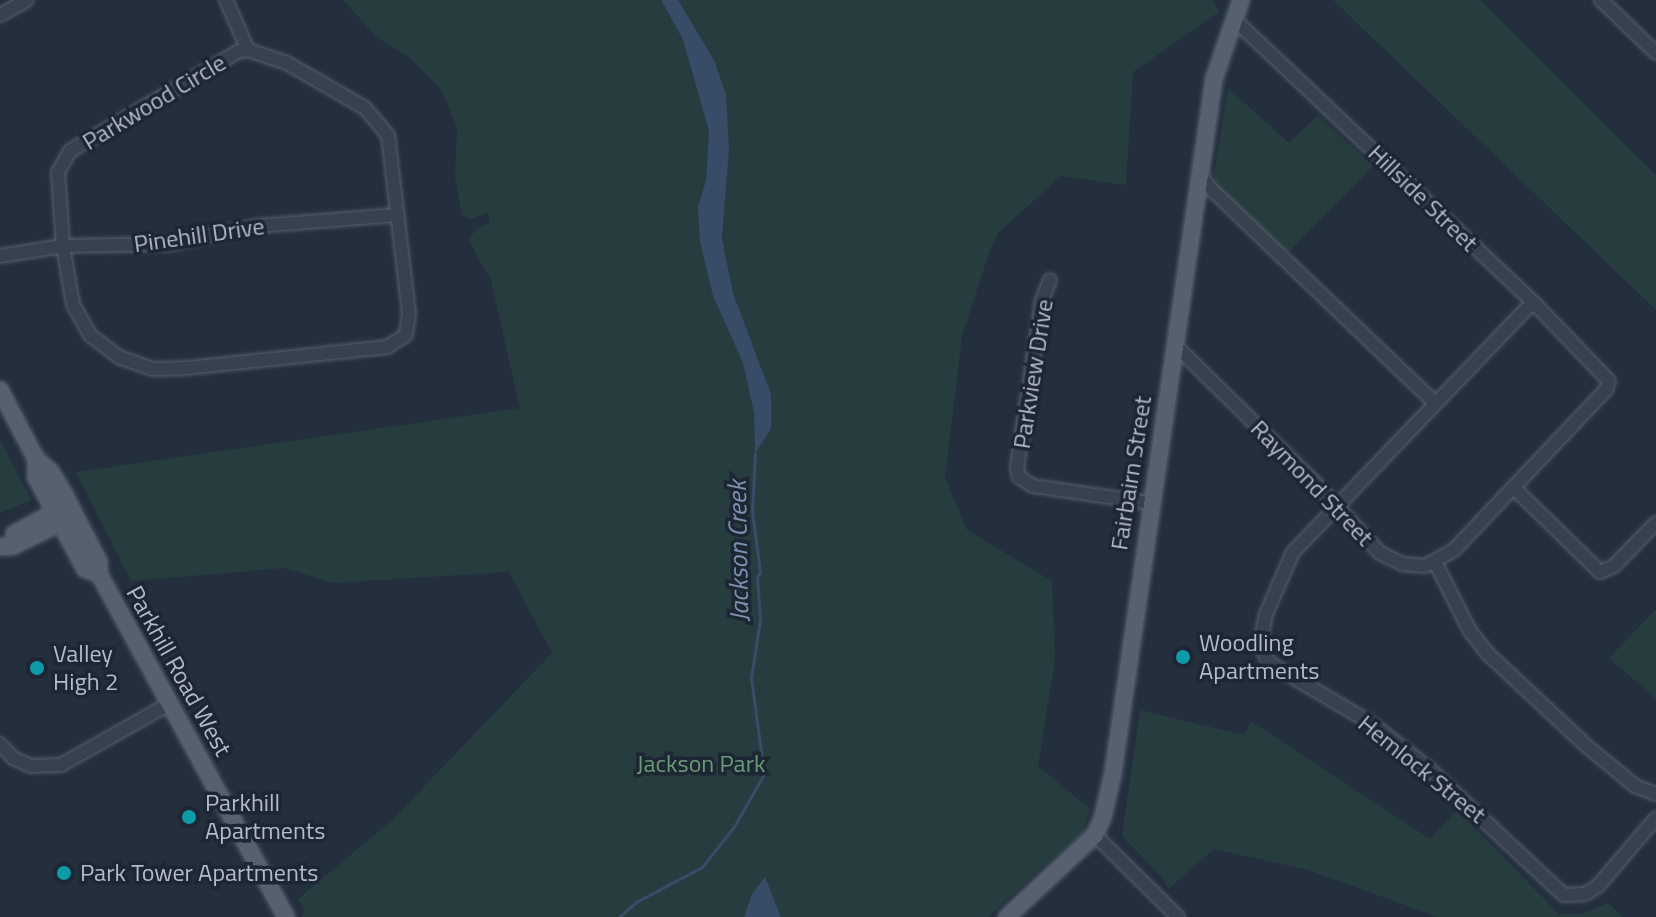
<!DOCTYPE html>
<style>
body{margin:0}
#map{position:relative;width:1656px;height:917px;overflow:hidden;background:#242f3e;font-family:"Titillium Web",sans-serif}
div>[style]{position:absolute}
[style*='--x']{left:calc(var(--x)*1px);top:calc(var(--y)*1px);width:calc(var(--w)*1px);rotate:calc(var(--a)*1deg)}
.green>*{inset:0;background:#263c3f}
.water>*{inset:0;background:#394c67}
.stream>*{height:3px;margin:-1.5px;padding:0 1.5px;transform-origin:1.5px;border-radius:1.5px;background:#394c67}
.roads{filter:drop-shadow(0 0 2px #565f6c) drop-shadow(0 0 2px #565f6c)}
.minor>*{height:12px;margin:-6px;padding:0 6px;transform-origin:6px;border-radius:6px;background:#38414e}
.major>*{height:16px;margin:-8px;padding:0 8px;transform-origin:8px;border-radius:8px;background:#56606e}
.dots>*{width:22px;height:22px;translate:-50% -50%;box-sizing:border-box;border:4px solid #1d2633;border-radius:50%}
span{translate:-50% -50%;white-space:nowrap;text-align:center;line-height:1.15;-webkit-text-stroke:7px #1d2633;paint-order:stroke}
.street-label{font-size:24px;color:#b4bcc9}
.poi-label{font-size:24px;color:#b4bcc9}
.left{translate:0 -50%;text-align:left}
.park-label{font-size:24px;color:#6b9a76}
.water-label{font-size:26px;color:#7c92b1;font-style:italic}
</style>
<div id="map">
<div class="green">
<div style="clip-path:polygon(343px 0,661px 0,683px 40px,709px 131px,706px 180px,698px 207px,713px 296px,743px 363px,754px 413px,755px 451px,771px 394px,733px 293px,722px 238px,729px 150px,714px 60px,678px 0,1211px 0,1220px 11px,1133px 72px,1126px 185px,1061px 176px,999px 232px,990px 250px,962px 336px,945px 477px,966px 529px,1052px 581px,1055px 660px,1038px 766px,1090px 809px,1084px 831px,988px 917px,302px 917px,304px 910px,298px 899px,392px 820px,552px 653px,509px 572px,333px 583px,285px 568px,131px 581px,76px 472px,520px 408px,491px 281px,468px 239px,478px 228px,489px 223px,490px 217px,487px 213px,470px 219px,462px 215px,455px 177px,457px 127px,441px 89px,409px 57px,378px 38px)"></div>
<div style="clip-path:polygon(1333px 0,1480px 0,1656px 175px,1656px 310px)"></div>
<div style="clip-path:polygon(1228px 88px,1289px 143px,1318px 115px,1373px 166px,1288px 253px,1213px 182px)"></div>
<div style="clip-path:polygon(0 439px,31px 500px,0 513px)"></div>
<div style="clip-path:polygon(1656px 609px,1656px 699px,1609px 658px)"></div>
<div style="clip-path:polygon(1140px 710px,1244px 735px,1251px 721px,1430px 839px,1457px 810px,1559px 914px,1582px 914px,1608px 903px,1623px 917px,1438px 917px,1308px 870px,1214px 849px,1168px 889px,1161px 876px,1122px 836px)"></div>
</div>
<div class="water">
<div style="clip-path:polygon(661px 0,678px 0,714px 60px,726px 95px,729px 150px,722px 238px,733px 293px,771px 394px,771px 429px,755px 453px,754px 413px,743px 363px,713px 296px,700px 241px,698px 207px,706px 180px,709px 131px,683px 40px)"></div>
<div style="clip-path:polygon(765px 877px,781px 917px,744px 917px,752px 894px)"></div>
</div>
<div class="stream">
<div style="--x:619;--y:917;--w:23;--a:-41"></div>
<div style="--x:636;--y:902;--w:75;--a:-27.9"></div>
<div style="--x:702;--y:867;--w:53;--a:-51.8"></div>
<div style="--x:735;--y:825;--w:59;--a:-60.4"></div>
<div style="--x:764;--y:774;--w:97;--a:-97.7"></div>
<div style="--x:751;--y:678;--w:60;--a:-81.3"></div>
<div style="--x:760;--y:619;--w:42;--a:-94.1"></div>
<div style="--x:757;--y:577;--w:6;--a:-59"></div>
<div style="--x:760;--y:572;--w:62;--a:-97.5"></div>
<div style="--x:752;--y:511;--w:58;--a:-87"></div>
</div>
<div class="roads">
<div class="minor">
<div style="--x:226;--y:0;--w:55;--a:66.3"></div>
<div style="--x:1601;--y:0;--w:76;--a:43.9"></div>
<div style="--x:0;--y:15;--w:31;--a:-29"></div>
<div style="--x:248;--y:50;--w:41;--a:18.4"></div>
<div style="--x:287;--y:63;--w:90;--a:30"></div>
<div style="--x:365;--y:108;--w:35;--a:50"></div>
<div style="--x:388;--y:135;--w:179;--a:83.3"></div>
<div style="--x:409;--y:313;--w:22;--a:98"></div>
<div style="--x:406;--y:335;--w:22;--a:148"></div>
<div style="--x:387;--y:347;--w:200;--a:174"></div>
<div style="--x:188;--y:368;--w:35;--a:178"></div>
<div style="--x:153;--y:369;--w:36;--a:-161"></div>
<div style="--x:119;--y:357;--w:36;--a:-143"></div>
<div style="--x:90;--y:335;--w:35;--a:-119"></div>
<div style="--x:73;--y:304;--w:59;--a:-99.8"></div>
<div style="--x:63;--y:246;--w:74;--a:-93.9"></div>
<div style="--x:58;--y:172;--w:24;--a:-60"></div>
<div style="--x:70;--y:151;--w:196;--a:-30.6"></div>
<div style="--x:239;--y:51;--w:9;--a:-6"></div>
<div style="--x:1200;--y:174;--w:17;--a:54"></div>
<div style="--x:1210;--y:188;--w:310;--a:43.7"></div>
<div style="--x:0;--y:256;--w:64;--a:-9"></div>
<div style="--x:63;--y:246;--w:105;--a:-1.1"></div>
<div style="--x:168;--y:244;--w:91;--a:-11.4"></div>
<div style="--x:257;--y:226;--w:141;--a:-4.5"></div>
<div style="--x:1050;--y:280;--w:22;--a:112"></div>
<div style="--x:1042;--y:300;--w:169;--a:98.5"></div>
<div style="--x:1017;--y:467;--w:10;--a:79"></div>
<div style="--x:1019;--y:477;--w:17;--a:33"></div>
<div style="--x:1033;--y:486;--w:118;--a:8.3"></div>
<div style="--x:1533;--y:302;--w:347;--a:133.8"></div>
<div style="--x:1293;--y:552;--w:68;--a:113.5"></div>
<div style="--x:1266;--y:614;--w:32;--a:101"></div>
<div style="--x:1260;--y:645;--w:20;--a:63"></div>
<div style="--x:1269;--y:663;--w:118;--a:30.5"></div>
<div style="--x:1371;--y:723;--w:71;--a:38.2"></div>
<div style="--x:1427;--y:767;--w:187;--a:43.1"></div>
<div style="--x:1564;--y:895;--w:21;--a:-3"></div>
<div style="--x:1585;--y:894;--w:15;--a:-32"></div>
<div style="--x:1598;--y:886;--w:89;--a:-49.5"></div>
<div style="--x:1175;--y:345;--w:204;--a:44.6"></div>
<div style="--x:1320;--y:488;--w:88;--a:47.3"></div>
<div style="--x:1380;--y:553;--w:25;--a:26"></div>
<div style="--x:1403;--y:564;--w:22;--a:5"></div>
<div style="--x:1425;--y:566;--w:33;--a:-29"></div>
<div style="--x:1454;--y:550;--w:221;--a:-46.5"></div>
<div style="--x:1606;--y:390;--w:9;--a:-72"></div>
<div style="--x:1609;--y:381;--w:110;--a:-133.9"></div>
<div style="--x:1533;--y:302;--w:413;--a:-136.6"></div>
<div style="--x:1515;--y:489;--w:119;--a:44.3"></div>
<div style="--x:1600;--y:572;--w:15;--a:-23"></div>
<div style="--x:1614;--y:566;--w:60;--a:-45.7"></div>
<div style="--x:1435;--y:562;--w:77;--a:63.1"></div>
<div style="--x:1470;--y:631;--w:28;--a:52"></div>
<div style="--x:1487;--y:653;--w:139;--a:43"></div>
<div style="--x:1589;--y:748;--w:60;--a:39.6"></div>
<div style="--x:1635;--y:786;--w:22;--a:21"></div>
<div style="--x:0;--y:744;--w:19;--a:47"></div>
<div style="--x:13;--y:758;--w:20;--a:24"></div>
<div style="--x:31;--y:766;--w:30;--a:-2"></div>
<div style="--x:61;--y:765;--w:124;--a:-29.5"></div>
<div style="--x:1095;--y:835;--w:117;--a:44.7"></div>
</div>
<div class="major">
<div style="--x:0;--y:390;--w:78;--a:62.4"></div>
<div style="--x:36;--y:459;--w:20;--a:41"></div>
<div style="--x:51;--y:472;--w:26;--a:59"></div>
<div style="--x:64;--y:494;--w:76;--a:62.8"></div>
<div style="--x:99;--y:562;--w:12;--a:90"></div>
<div style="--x:99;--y:574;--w:391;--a:61.4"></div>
<div style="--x:36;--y:459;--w:18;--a:90"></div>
<div style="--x:36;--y:477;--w:104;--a:62"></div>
<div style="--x:85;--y:569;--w:15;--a:20"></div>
<div style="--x:14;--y:534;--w:57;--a:-28.4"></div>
<div style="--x:0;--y:547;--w:13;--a:-4"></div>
<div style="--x:13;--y:546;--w:61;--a:-26.1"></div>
<div style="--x:1007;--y:917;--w:120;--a:-43"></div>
<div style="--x:1095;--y:835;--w:20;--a:-66"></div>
<div style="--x:1103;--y:817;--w:45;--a:-77.2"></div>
<div style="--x:1113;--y:773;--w:701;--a:-81.72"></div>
<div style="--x:1214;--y:79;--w:83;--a:-71.1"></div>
</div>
</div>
<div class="dots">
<div style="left:1183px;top:657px;background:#0f9aa8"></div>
<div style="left:37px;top:668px;background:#0f9aa8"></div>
<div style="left:189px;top:817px;background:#0f9aa8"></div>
<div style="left:64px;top:873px;background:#0f9aa8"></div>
</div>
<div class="street-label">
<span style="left:154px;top:102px;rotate:-31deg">Parkwood Circle</span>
<span style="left:1423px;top:198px;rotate:44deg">Hillside Street</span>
<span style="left:199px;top:235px;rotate:-8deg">Pinehill Drive</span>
<span style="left:1033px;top:374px;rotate:-81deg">Parkview Drive</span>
<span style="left:1131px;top:473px;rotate:-81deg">Fairbairn Street</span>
<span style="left:1312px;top:483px;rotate:46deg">Raymond Street</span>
<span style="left:179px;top:671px;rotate:61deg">Parkhill Road West</span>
<span style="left:1422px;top:769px;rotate:39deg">Hemlock Street</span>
</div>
<div class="poi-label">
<span class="left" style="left:1199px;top:657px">Woodling<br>Apartments</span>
<span class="left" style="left:53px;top:668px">Valley<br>High 2</span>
<span class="left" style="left:205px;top:817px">Parkhill<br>Apartments</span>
<span class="left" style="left:80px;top:873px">Park Tower Apartments</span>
</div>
<div class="park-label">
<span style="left:701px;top:764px">Jackson Park</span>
</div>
<div class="water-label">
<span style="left:738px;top:551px;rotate:-91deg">Jackson Creek</span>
</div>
</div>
